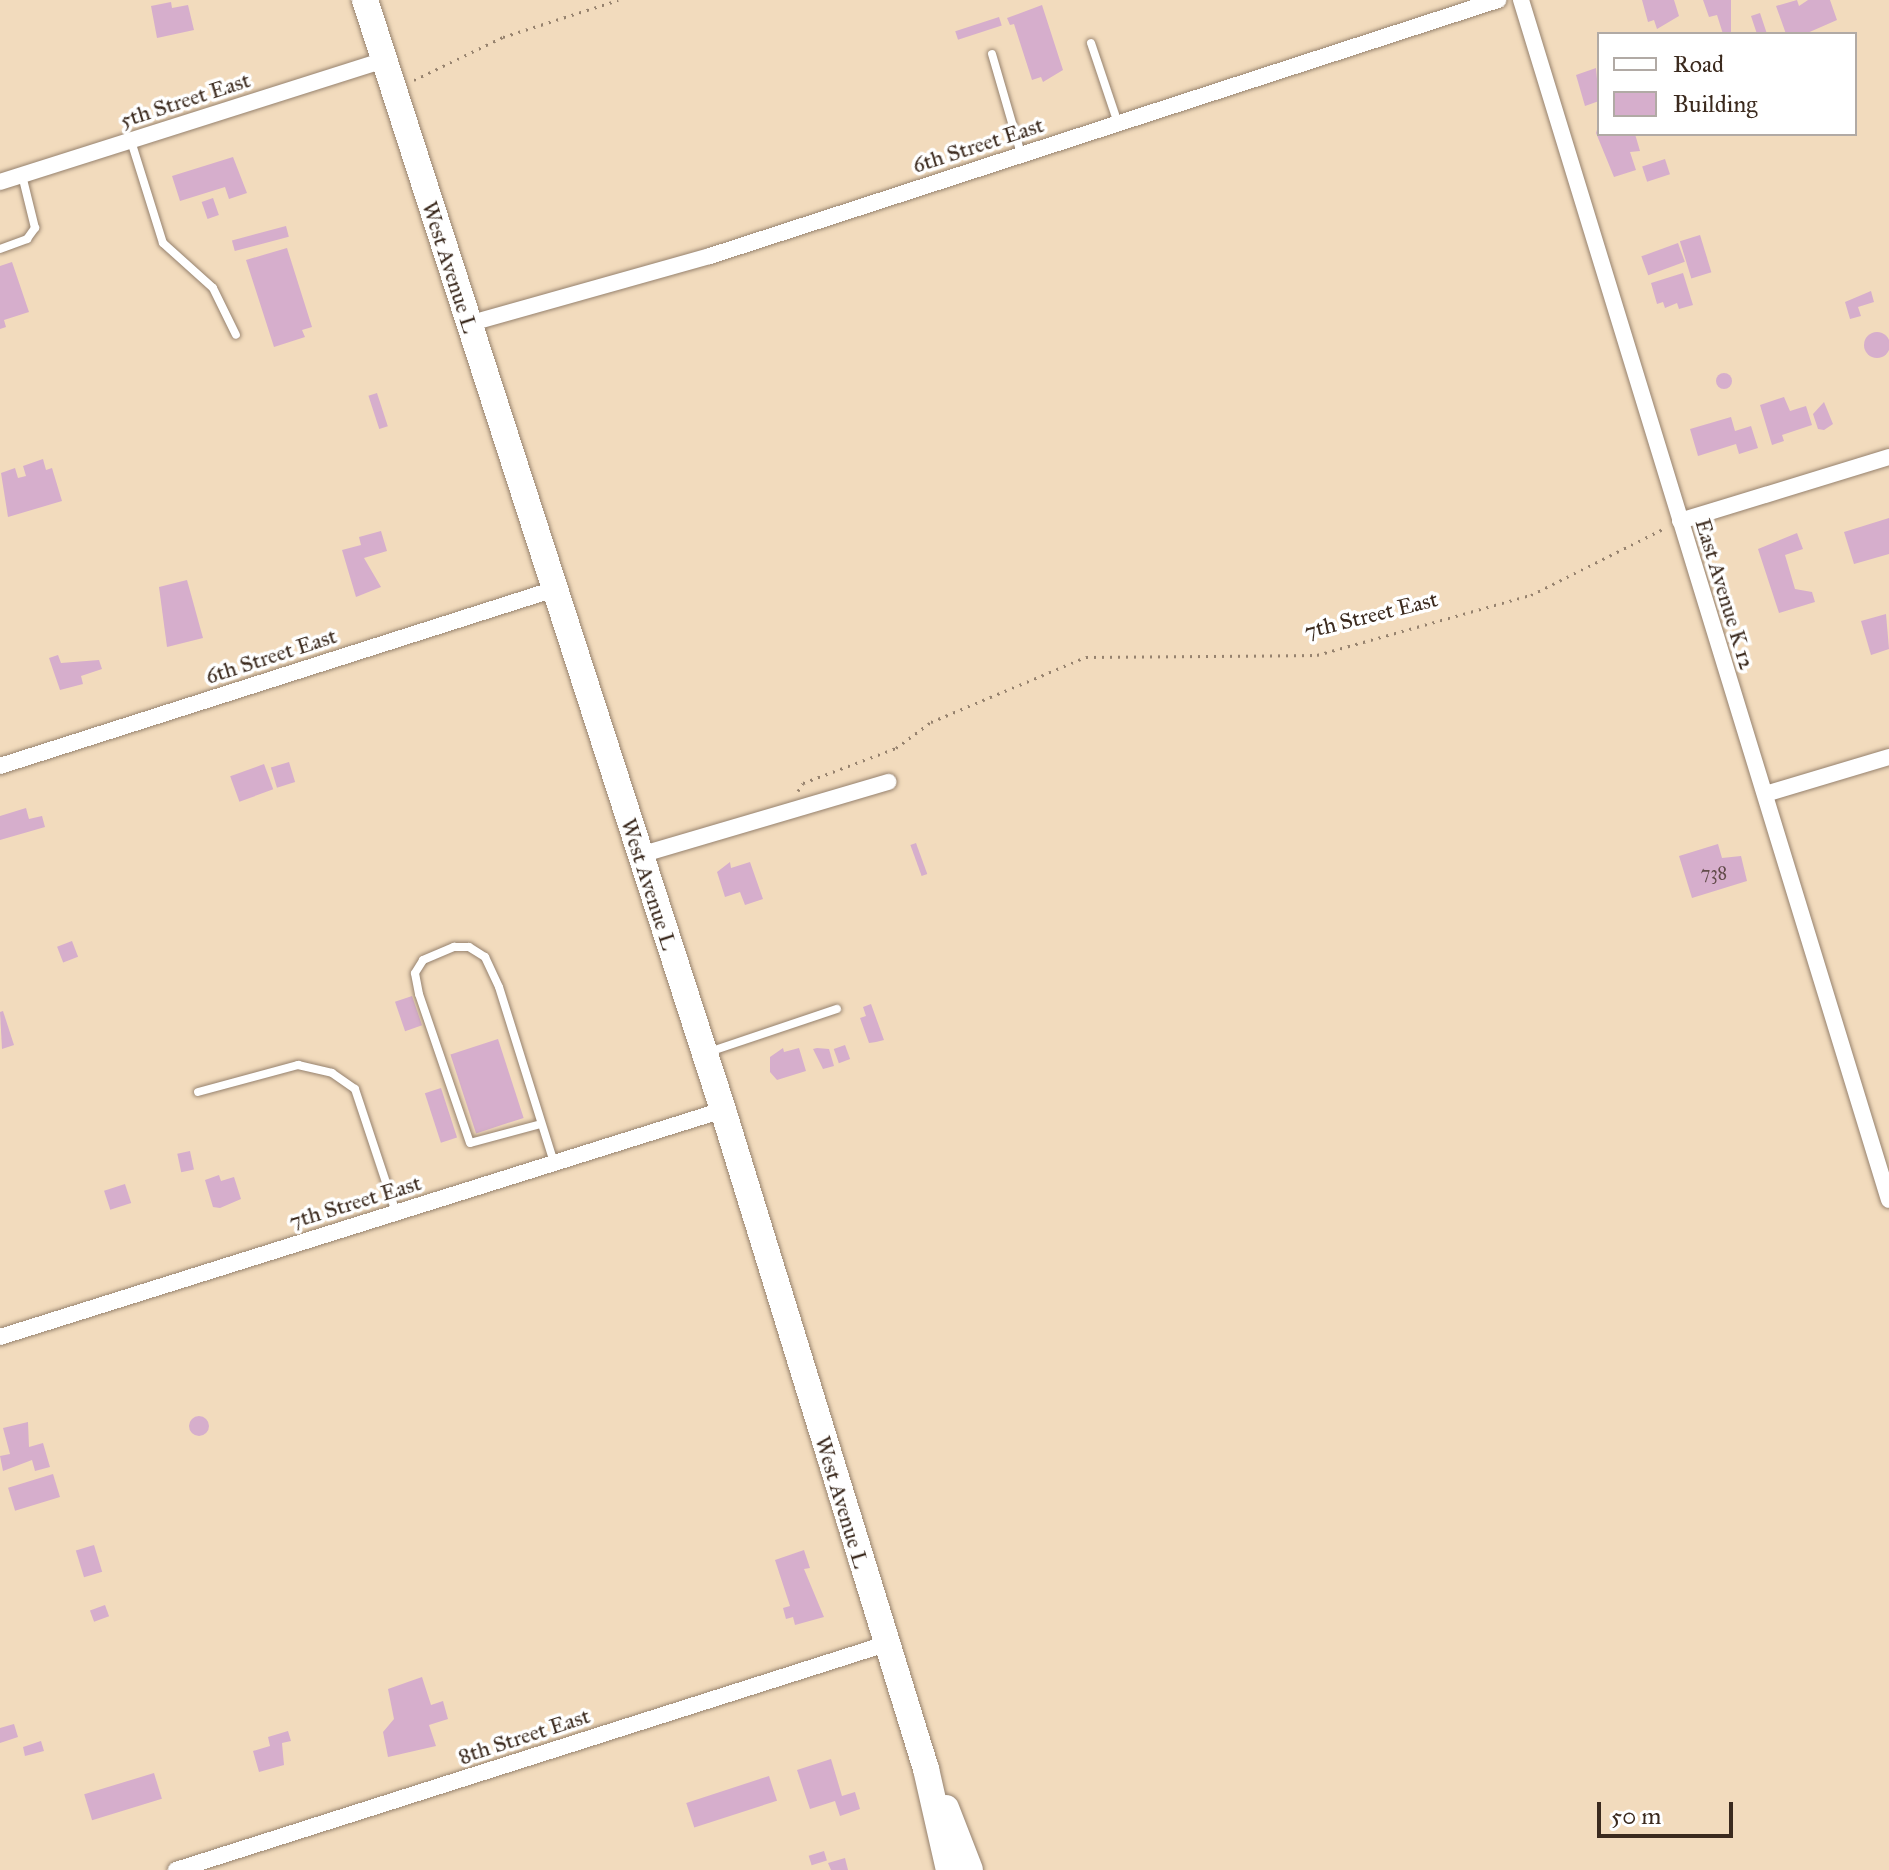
<!DOCTYPE html>
<style>
body{margin:0}
#map{position:relative;width:1889px;height:1870px;overflow:hidden;background:#f2dbbd;font-family:"IM FELL Great Primer",serif}
div>[style]{position:absolute}
[style*='--x']{left:calc(var(--x)*1px);top:calc(var(--y)*1px);width:calc(var(--w)*1px);rotate:calc(var(--a)*1deg)}
.building>*{inset:0;background:#d6aecc;transform-origin:0 0}
.round{border-radius:50%}
.path>*{height:3px;margin-top:-1.5px;transform-origin:0;background:repeating-linear-gradient(90deg,#96826e 0 2px,transparent 0 8px)}
.roads{filter:drop-shadow(0 0 2px #96826e) drop-shadow(0 0 2px #96826e)}
.service>*{height:8px;margin:-4px;padding:0 4px;transform-origin:4px;border-radius:4px;background:#fff}
.minor>*{height:16px;margin:-8px;padding:0 8px;transform-origin:8px;border-radius:8px;background:#fff}
.primary>*{height:26px;margin:-13px;padding:0 13px;transform-origin:13px;border-radius:13px;background:#fff}
span{translate:-50% -50%;white-space:nowrap;text-align:center;line-height:1.15;-webkit-text-stroke:7px #fff;paint-order:stroke}
.number-label{font-size:18px;color:#624b4a}
.number-label span{-webkit-text-stroke-width:0}
.street-label{font-size:22px;color:#3b2a1e}
.legend{position:absolute;left:1597px;top:32px;width:260px;height:104px;box-sizing:border-box;background:#fff;border:2px solid #b1aaa5;margin:0;padding:10px 14px;list-style:none;font-size:24px;color:#3b2a1e}
.legend li{display:flex;align-items:center;gap:16px;height:40px}
.legend b{width:40px;border:2px solid #b1aaa5}
.scale{position:absolute;left:1597px;top:1802px;width:136px;height:36px;box-sizing:border-box;border:4px solid #3b2a1e;border-top:0;padding-left:10px;font-size:24px;line-height:28px;white-space:nowrap;color:#3b2a1e;-webkit-text-stroke:6px #fff;paint-order:stroke}
</style>
<div id="map">
<div class="building">
<div style="clip-path:polygon(1642px 0,1674px 0,1679px 16px,1657px 29px,1654px 20px,1648px 22px)"></div>
<div style="clip-path:polygon(1703px 0,1731px 0,1731px 34px,1723px 34px,1717px 15px,1709px 17px)"></div>
<div style="clip-path:polygon(1797px 0,1799px 6px,1808px 0,1830px 0,1837px 20px,1805px 34px,1786px 34px,1776px 6px)"></div>
<div style="clip-path:polygon(171px 2px,172px 8px,188px 5px,194px 30px,157px 38px,151px 6px)"></div>
<div style="clip-path:polygon(1042px 5px,1063px 70px,1043px 82px,1041px 77px,1032px 80px,1014px 24px,1010px 25px,1007px 18px)"></div>
<div style="clip-path:polygon(1760px 13px,1767px 34px,1757px 34px,1751px 16px)"></div>
<div style="left:999px;top:17px;width:9px;height:46px;rotate:72deg"></div>
<div style="clip-path:polygon(1596px 68px,1599px 101px,1585px 106px,1576px 75px)"></div>
<div style="clip-path:polygon(1599px 123px,1599px 134px,1635px 134px,1640px 151px,1630px 152px,1636px 170px,1614px 177px,1596px 133px)"></div>
<div style="clip-path:polygon(233px 157px,247px 193px,229px 199px,225px 187px,180px 201px,172px 176px)"></div>
<div style="left:1665px;top:159px;width:16px;height:24px;rotate:72deg"></div>
<div style="left:213px;top:198px;width:18px;height:12px;rotate:71deg"></div>
<div style="left:286px;top:226px;width:11px;height:56px;rotate:75deg"></div>
<div style="left:1700px;top:235px;width:39px;height:21px;rotate:73deg"></div>
<div style="left:1678px;top:243px;width:20px;height:39px;rotate:70deg"></div>
<div style="clip-path:polygon(287px 248px,312px 327px,302px 330px,305px 337px,274px 347px,246px 260px)"></div>
<div style="clip-path:polygon(12px 262px,29px 312px,4px 320px,6px 327px,0 329px,0 266px)"></div>
<div style="clip-path:polygon(1683px 273px,1693px 305px,1679px 309px,1677px 303px,1665px 308px,1663px 302px,1657px 304px,1651px 283px)"></div>
<div style="clip-path:polygon(1871px 291px,1874px 302px,1858px 307px,1861px 316px,1850px 319px,1845px 302px)"></div>
<div class="round" style="left:1864px;top:332px;width:26px;height:26px"></div>
<div class="round" style="left:1716px;top:373px;width:16px;height:16px"></div>
<div style="left:377px;top:393px;width:35px;height:9px;rotate:72deg"></div>
<div style="clip-path:polygon(1784px 397px,1790px 411px,1806px 406px,1812px 425px,1782px 435px,1784px 441px,1772px 445px,1760px 405px)"></div>
<div style="clip-path:polygon(1824px 402px,1833px 424px,1824px 430px,1818px 429px,1813px 414px)"></div>
<div style="clip-path:polygon(1731px 417px,1735px 431px,1751px 426px,1758px 448px,1739px 454px,1736px 444px,1698px 456px,1690px 429px)"></div>
<div style="clip-path:polygon(43px 459px,46px 470px,52px 468px,62px 501px,8px 517px,1px 473px,15px 468px,18px 478px,26px 476px,23px 466px)"></div>
<div style="clip-path:polygon(1889px 518px,1889px 554px,1854px 564px,1844px 532px)"></div>
<div style="clip-path:polygon(381px 531px,387px 551px,364px 558px,381px 587px,356px 597px,342px 550px,361px 545px,359px 537px)"></div>
<div style="clip-path:polygon(1797px 533px,1803px 549px,1785px 555px,1795px 589px,1812px 592px,1815px 602px,1779px 613px,1758px 549px)"></div>
<div style="clip-path:polygon(187px 580px,203px 638px,167px 647px,159px 587px)"></div>
<div style="clip-path:polygon(1886px 614px,1889px 649px,1871px 655px,1861px 621px)"></div>
<div style="clip-path:polygon(58px 655px,61px 663px,99px 660px,102px 669px,81px 676px,83px 684px,60px 690px,49px 658px)"></div>
<div style="left:289px;top:762px;width:21px;height:19px;rotate:73deg"></div>
<div style="left:264px;top:764px;width:27px;height:36px;rotate:70deg"></div>
<div style="clip-path:polygon(26px 808px,29px 819px,42px 816px,45px 827px,0 840px,0 816px)"></div>
<div style="left:916px;top:843px;width:33px;height:6px;rotate:70deg"></div>
<div style="clip-path:polygon(1718px 844px,1722px 858px,1741px 856px,1747px 881px,1692px 898px,1679px 856px)"></div>
<div style="clip-path:polygon(730px 862px,731px 868px,750px 862px,763px 899px,745px 905px,740px 892px,725px 897px,717px 872px)"></div>
<div style="left:72px;top:941px;width:17px;height:16px;rotate:69deg"></div>
<div style="left:412px;top:996px;width:31px;height:18px;rotate:71deg"></div>
<div style="clip-path:polygon(871px 1004px,884px 1040px,876px 1042px,869px 1043px,860px 1018px,866px 1016px,863px 1007px)"></div>
<div style="clip-path:polygon(3px 1011px,14px 1045px,2px 1049px,0 1012px)"></div>
<div style="left:498px;top:1039px;width:83px;height:50px;rotate:72deg"></div>
<div style="left:845px;top:1045px;width:15px;height:12px;rotate:70deg"></div>
<div style="clip-path:polygon(783px 1048px,784px 1052px,799px 1048px,806px 1071px,777px 1080px,770px 1072px,770px 1057px)"></div>
<div style="clip-path:polygon(817px 1048px,829px 1049px,834px 1066px,823px 1069px,813px 1049px)"></div>
<div style="left:441px;top:1088px;width:52px;height:17px;rotate:72deg"></div>
<div style="left:190px;top:1151px;width:19px;height:13px;rotate:78deg"></div>
<div style="clip-path:polygon(219px 1175px,221px 1181px,234px 1177px,241px 1199px,220px 1208px,213px 1207px,205px 1180px)"></div>
<div style="left:125px;top:1184px;width:20px;height:22px;rotate:72deg"></div>
<div class="round" style="left:189px;top:1416px;width:20px;height:20px"></div>
<div style="clip-path:polygon(28px 1422px,29px 1447px,43px 1443px,50px 1467px,35px 1471px,32px 1460px,3px 1471px,0 1456px,10px 1454px,3px 1428px)"></div>
<div style="left:53px;top:1474px;width:24px;height:47px;rotate:73deg"></div>
<div style="left:94px;top:1545px;width:28px;height:19px;rotate:73deg"></div>
<div style="clip-path:polygon(804px 1550px,810px 1568px,804px 1569px,824px 1617px,795px 1625px,793px 1617px,786px 1619px,783px 1608px,790px 1606px,775px 1560px)"></div>
<div style="left:105px;top:1605px;width:12px;height:16px;rotate:70deg"></div>
<div style="clip-path:polygon(422px 1677px,431px 1705px,443px 1701px,448px 1719px,429px 1725px,436px 1746px,388px 1757px,383px 1732px,394px 1719px,388px 1689px)"></div>
<div style="clip-path:polygon(14px 1724px,18px 1737px,0 1743px,0 1728px)"></div>
<div style="clip-path:polygon(288px 1731px,291px 1741px,282px 1743px,284px 1765px,259px 1772px,253px 1751px,270px 1746px,268px 1737px)"></div>
<div style="clip-path:polygon(41px 1741px,44px 1751px,25px 1756px,23px 1747px)"></div>
<div style="clip-path:polygon(831px 1759px,842px 1796px,855px 1792px,860px 1809px,840px 1816px,835px 1801px,810px 1809px,797px 1770px)"></div>
<div style="left:154px;top:1773px;width:27px;height:73px;rotate:73deg"></div>
<div style="left:769px;top:1776px;width:26px;height:87px;rotate:72deg"></div>
<div style="left:824px;top:1851px;width:10px;height:16px;rotate:73deg"></div>
<div style="clip-path:polygon(845px 1858px,848px 1870px,831px 1870px,828px 1863px)"></div>
</div>
<div class="path">
<div style="--x:414;--y:80;--w:99;--a:-25.8"></div>
<div style="--x:503;--y:37;--w:121;--a:-17.8"></div>
<div style="--x:798;--y:791;--w:9;--a:-58"></div>
<div style="--x:803;--y:783;--w:99;--a:-20.6"></div>
<div style="--x:896;--y:748;--w:44;--a:-36.6"></div>
<div style="--x:931;--y:722;--w:168;--a:-22.8"></div>
<div style="--x:1086;--y:657;--w:231;--a:-0.5"></div>
<div style="--x:1317;--y:655;--w:222;--a:-15.7"></div>
<div style="--x:1531;--y:595;--w:150;--a:-26.6"></div>
</div>
<div class="roads">
<div class="service">
<div style="--x:1091;--y:43;--w:84;--a:71.4"></div>
<div style="--x:992;--y:54;--w:104;--a:73.8"></div>
<div style="--x:131;--y:141;--w:107;--a:72.6"></div>
<div style="--x:163;--y:243;--w:67;--a:42"></div>
<div style="--x:213;--y:288;--w:52;--a:63.9"></div>
<div style="--x:0;--y:249;--w:29;--a:-20"></div>
<div style="--x:27;--y:239;--w:14;--a:-54"></div>
<div style="--x:35;--y:228;--w:55;--a:-103.8"></div>
<div style="--x:709;--y:1052;--w:135;--a:-18.6"></div>
<div style="--x:198;--y:1092;--w:104;--a:-15.1"></div>
<div style="--x:298;--y:1065;--w:35;--a:13"></div>
<div style="--x:332;--y:1073;--w:28;--a:35"></div>
<div style="--x:355;--y:1089;--w:130;--a:71.6"></div>
<div style="--x:541;--y:1124;--w:73;--a:165"></div>
<div style="--x:470;--y:1143;--w:157;--a:-108.9"></div>
<div style="--x:419;--y:994;--w:21;--a:-101"></div>
<div style="--x:415;--y:973;--w:15;--a:-58"></div>
<div style="--x:423;--y:960;--w:34;--a:-23"></div>
<div style="--x:454;--y:947;--w:15;--a:0"></div>
<div style="--x:469;--y:947;--w:19;--a:32"></div>
<div style="--x:485;--y:957;--w:33;--a:65"></div>
<div style="--x:499;--y:987;--w:184;--a:72.6"></div>
</div>
<div class="minor">
<div style="--x:1521;--y:0;--w:1255;--a:72.95"></div>
<div style="--x:0;--y:182;--w:403;--a:-17.6"></div>
<div style="--x:468;--y:324;--w:251;--a:-15.7"></div>
<div style="--x:710;--y:256;--w:829;--a:-18"></div>
<div style="--x:1680;--y:521;--w:219;--a:-17"></div>
<div style="--x:0;--y:766;--w:583;--a:-17.69"></div>
<div style="--x:1765;--y:794;--w:129;--a:-16.6"></div>
<div style="--x:640;--y:855;--w:259;--a:-16.4"></div>
<div style="--x:0;--y:1337;--w:758;--a:-17.43"></div>
<div style="--x:176;--y:1870;--w:745;--a:-17.66"></div>
</div>
<div class="primary">
<div style="--x:365;--y:0;--w:1166;--a:72.12"></div>
<div style="--x:723;--y:1110;--w:690;--a:72.88"></div>
<div style="--x:926;--y:1769;--w:104;--a:77.2"></div>
<div style="--x:946;--y:1808;--w:66;--a:68.8"></div>
</div>
</div>
<div class="number-label">
<span style="left:1714px;top:873px">738</span>
</div>
<div class="street-label">
<span style="left:185px;top:100px;rotate:-18deg">5th Street East</span>
<span style="left:978px;top:145px;rotate:-18deg">6th Street East</span>
<span style="left:450px;top:267px;rotate:72deg">West Avenue L</span>
<span style="left:1725px;top:594px;rotate:73deg">East Avenue K 12</span>
<span style="left:1371px;top:615px;rotate:-14deg">7th Street East</span>
<span style="left:271px;top:656px;rotate:-18deg">6th Street East</span>
<span style="left:649px;top:884px;rotate:72deg">West Avenue L</span>
<span style="left:355px;top:1202px;rotate:-17deg">7th Street East</span>
<span style="left:842px;top:1502px;rotate:73deg">West Avenue L</span>
<span style="left:524px;top:1736px;rotate:-18deg">8th Street East</span>
</div>
<ul class="legend">
<li><b style="height:10px;background:#fff"></b>Road</li>
<li><b style="height:22px;background:#d6aecc"></b>Building</li>
</ul>
<div class="scale">50 m</div>
</div>
